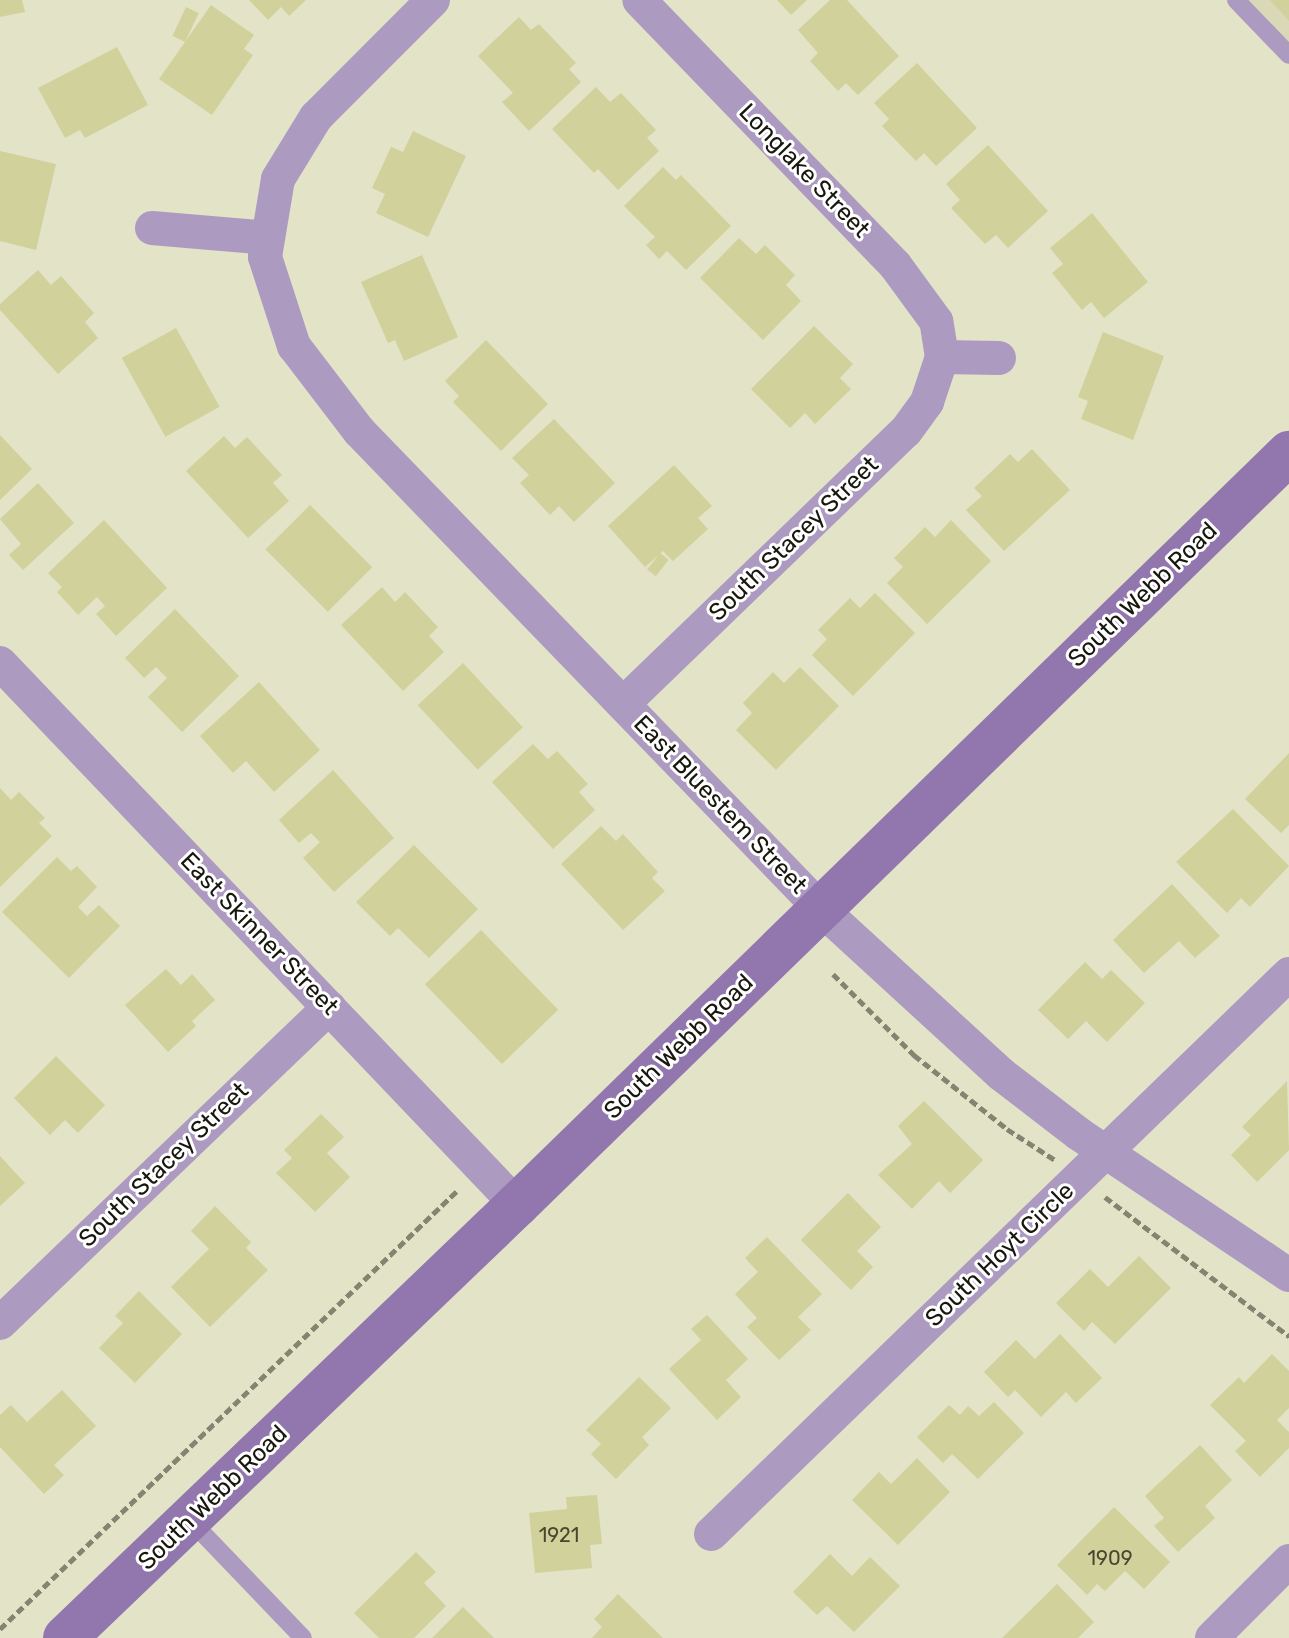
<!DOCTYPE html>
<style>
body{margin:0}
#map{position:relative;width:1289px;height:1638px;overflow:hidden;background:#e3e3c8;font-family:Rubik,sans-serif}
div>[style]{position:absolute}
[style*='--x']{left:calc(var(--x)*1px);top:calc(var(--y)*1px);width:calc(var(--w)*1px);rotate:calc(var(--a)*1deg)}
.built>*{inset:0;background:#d9d9b7}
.building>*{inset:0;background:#d1d19c;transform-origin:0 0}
.path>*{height:5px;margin-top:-2.5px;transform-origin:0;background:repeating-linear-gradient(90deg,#848471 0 8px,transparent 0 12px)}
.lane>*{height:18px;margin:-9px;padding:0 9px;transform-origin:9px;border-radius:9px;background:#ac9ac0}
.street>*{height:34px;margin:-17px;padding:0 17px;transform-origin:17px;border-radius:17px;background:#ac9ac0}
.secondary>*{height:44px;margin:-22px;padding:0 22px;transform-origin:22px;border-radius:22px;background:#9276ae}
span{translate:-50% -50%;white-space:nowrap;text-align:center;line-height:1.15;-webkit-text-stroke:6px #fff;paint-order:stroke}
.number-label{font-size:20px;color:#464631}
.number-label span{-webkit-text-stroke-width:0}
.street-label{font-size:24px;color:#17170d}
</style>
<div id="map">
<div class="built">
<div style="clip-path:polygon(1230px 0,1289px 0,1289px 63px)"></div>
</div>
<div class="building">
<div style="clip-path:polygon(0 0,22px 0,25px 12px,0 17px)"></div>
<div style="clip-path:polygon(249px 0,306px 0,289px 16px,281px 7px,268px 20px)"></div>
<div style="clip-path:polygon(777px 0,807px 0,791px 15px)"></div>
<div style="clip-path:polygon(830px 0,847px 0,899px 56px,858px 95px,846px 83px,838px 91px,810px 61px,818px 53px,798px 30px)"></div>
<div style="clip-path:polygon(1270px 0,1289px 0,1289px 21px)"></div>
<div style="clip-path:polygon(211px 5px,254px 35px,244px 49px,253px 55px,212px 115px,159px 79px)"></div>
<div style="left:186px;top:7px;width:14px;height:32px;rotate:25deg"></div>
<div style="clip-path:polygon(519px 17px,531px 30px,539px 24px,576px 63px,569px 69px,581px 82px,529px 131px,502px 102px,513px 93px,478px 56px)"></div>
<div style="clip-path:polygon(117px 47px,148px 105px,85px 138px,80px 130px,65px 138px,38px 88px)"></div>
<div style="clip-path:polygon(917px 63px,977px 128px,936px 166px,924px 153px,916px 161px,882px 126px,889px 119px,874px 103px)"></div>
<div style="clip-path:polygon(596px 87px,610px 102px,621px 93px,656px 130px,647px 138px,659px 151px,618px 190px,598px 169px,594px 173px,552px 129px)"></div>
<div style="clip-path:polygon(413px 131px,466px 156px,428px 237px,376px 213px,385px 194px,372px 188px,391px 147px,403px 152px)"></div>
<div style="clip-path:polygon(988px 145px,1048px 211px,1008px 248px,996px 235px,985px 244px,951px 208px,960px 200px,946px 184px)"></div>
<div style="clip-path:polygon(0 151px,56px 164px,36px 250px,0 241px)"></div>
<div style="clip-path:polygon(663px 167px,676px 180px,681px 175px,731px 226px,686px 270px,667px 251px,659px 259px,646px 245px,655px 237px,624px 206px)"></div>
<div style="clip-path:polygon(1092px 213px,1148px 282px,1104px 318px,1091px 302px,1082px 310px,1052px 273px,1063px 264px,1050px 248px)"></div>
<div style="clip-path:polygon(739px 238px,756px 254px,765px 245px,795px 275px,786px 285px,801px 301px,763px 340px,700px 278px)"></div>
<div style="clip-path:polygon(422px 255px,458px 337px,404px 361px,395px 340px,388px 343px,361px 282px)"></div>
<div style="clip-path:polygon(38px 270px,51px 285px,61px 276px,94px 313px,85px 322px,98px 338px,58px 374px,0 310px,0 304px)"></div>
<div style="clip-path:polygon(814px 326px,853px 364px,840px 378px,851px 389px,815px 424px,805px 413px,790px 428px,751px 389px)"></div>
<div style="left:176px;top:328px;width:90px;height:62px;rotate:61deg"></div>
<div style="clip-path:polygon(1103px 332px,1164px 356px,1133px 440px,1081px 419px,1088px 401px,1078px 397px)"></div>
<div style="clip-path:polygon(486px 340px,548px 404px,501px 451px,453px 402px,459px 396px,445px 381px)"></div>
<div style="clip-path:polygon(554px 419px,615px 483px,574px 522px,559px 506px,550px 515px,520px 483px,529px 475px,512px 458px)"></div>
<div style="clip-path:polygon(0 435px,32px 469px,0 500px)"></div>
<div style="clip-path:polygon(224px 436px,235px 448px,247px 437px,282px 475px,273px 483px,289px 501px,248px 538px,186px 471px)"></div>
<div style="clip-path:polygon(1032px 449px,1070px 490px,1004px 551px,966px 510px,982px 496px,974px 488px,1010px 454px,1018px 462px)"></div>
<div style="clip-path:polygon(674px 465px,712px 506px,698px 518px,708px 529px,673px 561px,663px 551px,645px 567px,608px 526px)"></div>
<div style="clip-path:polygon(38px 483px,74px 523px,23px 570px,9px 555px,21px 544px,0 519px)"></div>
<div style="left:310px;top:505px;width:88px;height:63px;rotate:45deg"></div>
<div style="clip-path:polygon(104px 520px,167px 588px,116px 636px,96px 614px,105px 606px,97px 597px,78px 615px,57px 592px,62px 587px,48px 573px)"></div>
<div style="clip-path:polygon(951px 520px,991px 561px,927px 624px,887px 583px,903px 567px,894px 558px,925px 527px,935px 537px)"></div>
<div style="left:660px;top:553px;width:11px;height:21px;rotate:38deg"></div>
<div style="clip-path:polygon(382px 587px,395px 602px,405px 592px,438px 627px,429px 636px,444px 652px,403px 691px,341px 625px)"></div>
<div style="clip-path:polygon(875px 593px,915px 633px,853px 696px,812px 655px,827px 639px,818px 630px,850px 598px,860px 608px)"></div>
<div style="clip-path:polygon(175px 609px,239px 676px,182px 732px,148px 697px,167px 678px,156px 667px,144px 678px,125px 658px)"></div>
<div style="left:463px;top:663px;width:88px;height:62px;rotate:47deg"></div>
<div style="clip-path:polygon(800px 667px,839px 706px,776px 770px,736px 730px,752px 713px,743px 703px,773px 672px,784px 683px)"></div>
<div style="clip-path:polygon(259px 682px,320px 750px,274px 792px,246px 761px,233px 773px,200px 736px)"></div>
<div style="clip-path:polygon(533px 744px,548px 759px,557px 751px,588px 784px,579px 792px,595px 810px,553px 849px,492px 782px)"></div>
<div style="clip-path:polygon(1289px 753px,1289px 825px,1281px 833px,1245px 799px)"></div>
<div style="clip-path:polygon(333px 770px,394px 838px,334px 892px,303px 858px,320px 842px,311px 833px,299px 843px,279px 820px)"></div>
<div style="clip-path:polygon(0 788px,11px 800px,19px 792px,45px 818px,39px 823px,52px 836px,0 887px)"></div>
<div style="clip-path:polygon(1233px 809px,1289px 866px,1250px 907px,1241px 898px,1227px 913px,1176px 862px)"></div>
<div style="clip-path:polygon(601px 826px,616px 841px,623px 834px,658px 872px,652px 878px,665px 891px,623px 930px,561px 864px)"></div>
<div style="clip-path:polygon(414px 845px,478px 909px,429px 958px,398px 928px,390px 936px,356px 902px)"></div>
<div style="clip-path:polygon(57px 857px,71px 871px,77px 866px,97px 887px,78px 907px,87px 916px,99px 905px,120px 926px,69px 978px,2px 912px)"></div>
<div style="clip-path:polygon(1172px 884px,1220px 936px,1195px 958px,1179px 941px,1144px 973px,1113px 940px)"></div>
<div style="left:481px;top:930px;width:111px;height:78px;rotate:46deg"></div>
<div style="clip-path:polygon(1085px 962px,1102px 979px,1111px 970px,1145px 1003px,1107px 1042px,1086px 1021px,1068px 1039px,1038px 1010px)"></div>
<div style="clip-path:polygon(166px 969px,181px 985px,192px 974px,215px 1000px,192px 1021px,196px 1026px,168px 1052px,125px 1005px)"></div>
<div style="clip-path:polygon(56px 1056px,105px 1105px,78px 1133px,65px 1120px,50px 1135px,14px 1098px)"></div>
<div style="clip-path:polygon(1287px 1081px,1289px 1150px,1257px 1182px,1231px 1155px,1251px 1135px,1242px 1127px)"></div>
<div style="clip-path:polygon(924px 1101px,983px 1160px,950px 1193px,939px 1181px,912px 1209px,878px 1175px,912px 1144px,898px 1126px)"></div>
<div style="clip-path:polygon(321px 1114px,344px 1137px,327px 1153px,350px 1177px,315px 1212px,276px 1173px,292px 1158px,284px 1150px)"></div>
<div style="clip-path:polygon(0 1156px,25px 1183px,0 1206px)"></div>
<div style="clip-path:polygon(848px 1193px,881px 1227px,857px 1251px,873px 1267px,851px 1290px,801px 1240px)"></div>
<div style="clip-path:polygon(215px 1206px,251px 1242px,246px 1248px,268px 1270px,210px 1327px,171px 1287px,209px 1249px,191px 1231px)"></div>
<div style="clip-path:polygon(767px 1237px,822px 1294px,798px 1317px,811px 1330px,779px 1360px,747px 1327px,757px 1318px,735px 1294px,758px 1272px,745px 1258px)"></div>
<div style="clip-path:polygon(1139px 1256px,1171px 1288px,1115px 1344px,1092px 1322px,1084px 1331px,1056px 1303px,1090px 1269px,1108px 1287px)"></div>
<div style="clip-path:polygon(139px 1291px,182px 1334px,135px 1383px,99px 1348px,123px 1323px,115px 1316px)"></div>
<div style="clip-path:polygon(707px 1315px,748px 1359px,726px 1380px,741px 1397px,717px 1420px,669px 1369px,701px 1340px,691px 1329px)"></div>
<div style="clip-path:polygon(1060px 1334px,1102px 1378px,1076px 1403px,1066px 1392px,1041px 1417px,1015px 1390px,1008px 1397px,984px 1372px,1016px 1340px,1035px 1359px)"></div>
<div style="clip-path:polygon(1272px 1354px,1289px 1371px,1289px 1408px,1277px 1420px,1289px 1432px,1289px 1448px,1260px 1477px,1235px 1451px,1246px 1441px,1210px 1405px,1239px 1377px,1244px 1383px)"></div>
<div style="clip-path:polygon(639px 1377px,671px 1408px,642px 1437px,649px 1445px,616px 1479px,591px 1454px,601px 1444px,586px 1430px)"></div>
<div style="clip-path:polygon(62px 1390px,96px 1426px,54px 1465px,64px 1475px,44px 1494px,0 1447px,0 1415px,11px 1405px,27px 1422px)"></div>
<div style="clip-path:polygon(994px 1402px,1024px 1433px,978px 1479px,952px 1454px,943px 1463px,917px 1437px,949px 1405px,960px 1415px,968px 1406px,979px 1416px)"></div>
<div style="clip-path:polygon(1200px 1445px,1232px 1480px,1205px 1506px,1215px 1518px,1178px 1552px,1154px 1526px,1164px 1518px,1145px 1496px)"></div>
<div style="clip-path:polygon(917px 1458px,950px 1492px,898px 1545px,852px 1500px,879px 1472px,891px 1484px)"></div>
<div style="clip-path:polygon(597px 1495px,602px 1544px,590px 1545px,592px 1568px,535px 1573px,529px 1513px,567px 1509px,566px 1497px)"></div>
<div style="clip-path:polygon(1114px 1507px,1170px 1562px,1144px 1589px,1125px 1571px,1105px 1591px,1097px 1584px,1087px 1595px,1057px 1565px)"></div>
<div style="clip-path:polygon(416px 1552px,436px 1572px,424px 1583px,446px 1606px,414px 1638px,379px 1638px,354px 1613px)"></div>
<div style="clip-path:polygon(830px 1554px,852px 1576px,870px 1557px,900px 1586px,854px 1632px,827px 1606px,817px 1615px,793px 1592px)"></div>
<div style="clip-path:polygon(1057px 1584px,1094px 1622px,1078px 1638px,1002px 1638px)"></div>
<div style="clip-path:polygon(618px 1594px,663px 1638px,592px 1638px,602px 1627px,594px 1619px)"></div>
<div style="clip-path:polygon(463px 1607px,494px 1638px,432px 1638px)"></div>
</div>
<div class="path">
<div style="--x:833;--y:974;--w:115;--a:45"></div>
<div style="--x:914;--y:1055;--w:119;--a:38.5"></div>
<div style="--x:1007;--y:1129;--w:57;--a:32.9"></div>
<div style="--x:1105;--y:1197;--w:231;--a:37.1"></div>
<div style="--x:0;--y:1629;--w:634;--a:-43.79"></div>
</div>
<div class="lane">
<div style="--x:1236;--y:0;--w:76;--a:46.1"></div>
<div style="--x:190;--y:1520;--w:163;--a:46.2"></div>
</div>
<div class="street">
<div style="--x:433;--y:0;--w:165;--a:135"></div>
<div style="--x:316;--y:117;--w:73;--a:121.5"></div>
<div style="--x:278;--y:179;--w:79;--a:99.5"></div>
<div style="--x:265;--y:257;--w:94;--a:72"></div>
<div style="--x:294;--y:346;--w:107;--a:52.6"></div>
<div style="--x:359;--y:431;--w:665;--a:45.98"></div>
<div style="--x:821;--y:909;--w:244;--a:42.5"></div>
<div style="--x:1001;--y:1074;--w:98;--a:37.6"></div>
<div style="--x:1079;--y:1134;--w:253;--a:33.9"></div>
<div style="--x:152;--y:228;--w:116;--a:4.9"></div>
<div style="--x:942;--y:357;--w:57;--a:1"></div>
<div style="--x:0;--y:663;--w:749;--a:46.35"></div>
<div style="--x:623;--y:704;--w:393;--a:-44"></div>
<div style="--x:906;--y:431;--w:36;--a:-54"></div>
<div style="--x:927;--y:402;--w:47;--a:-71.6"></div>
<div style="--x:942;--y:357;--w:36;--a:-99"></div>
<div style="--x:936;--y:321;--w:69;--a:-126.2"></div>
<div style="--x:895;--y:265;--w:368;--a:-134"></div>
<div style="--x:0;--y:1323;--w:456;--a:-43.8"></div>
<div style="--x:711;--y:1534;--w:805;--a:-44.09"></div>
<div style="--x:1212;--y:1638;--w:109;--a:-45"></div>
</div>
<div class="secondary">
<div style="--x:65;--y:1638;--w:626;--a:-43.77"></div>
<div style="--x:517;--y:1205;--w:1078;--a:-44.25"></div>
</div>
<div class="number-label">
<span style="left:559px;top:1535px">1921</span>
<span style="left:1110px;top:1558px">1909</span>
</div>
<div class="street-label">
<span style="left:804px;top:171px;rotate:46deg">Longlake Street</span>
<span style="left:794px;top:539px;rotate:-44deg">South Stacey Street</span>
<span style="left:1143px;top:595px;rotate:-44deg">South Webb Road</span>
<span style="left:720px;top:805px;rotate:46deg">East Bluestem Street</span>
<span style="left:259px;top:934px;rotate:46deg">East Skinner Street</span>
<span style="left:679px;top:1047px;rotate:-44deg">South Webb Road</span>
<span style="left:164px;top:1165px;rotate:-44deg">South Stacey Street</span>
<span style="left:1000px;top:1255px;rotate:-44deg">South Hoyt Circle</span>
<span style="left:213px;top:1498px;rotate:-44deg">South Webb Road</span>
</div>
</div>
